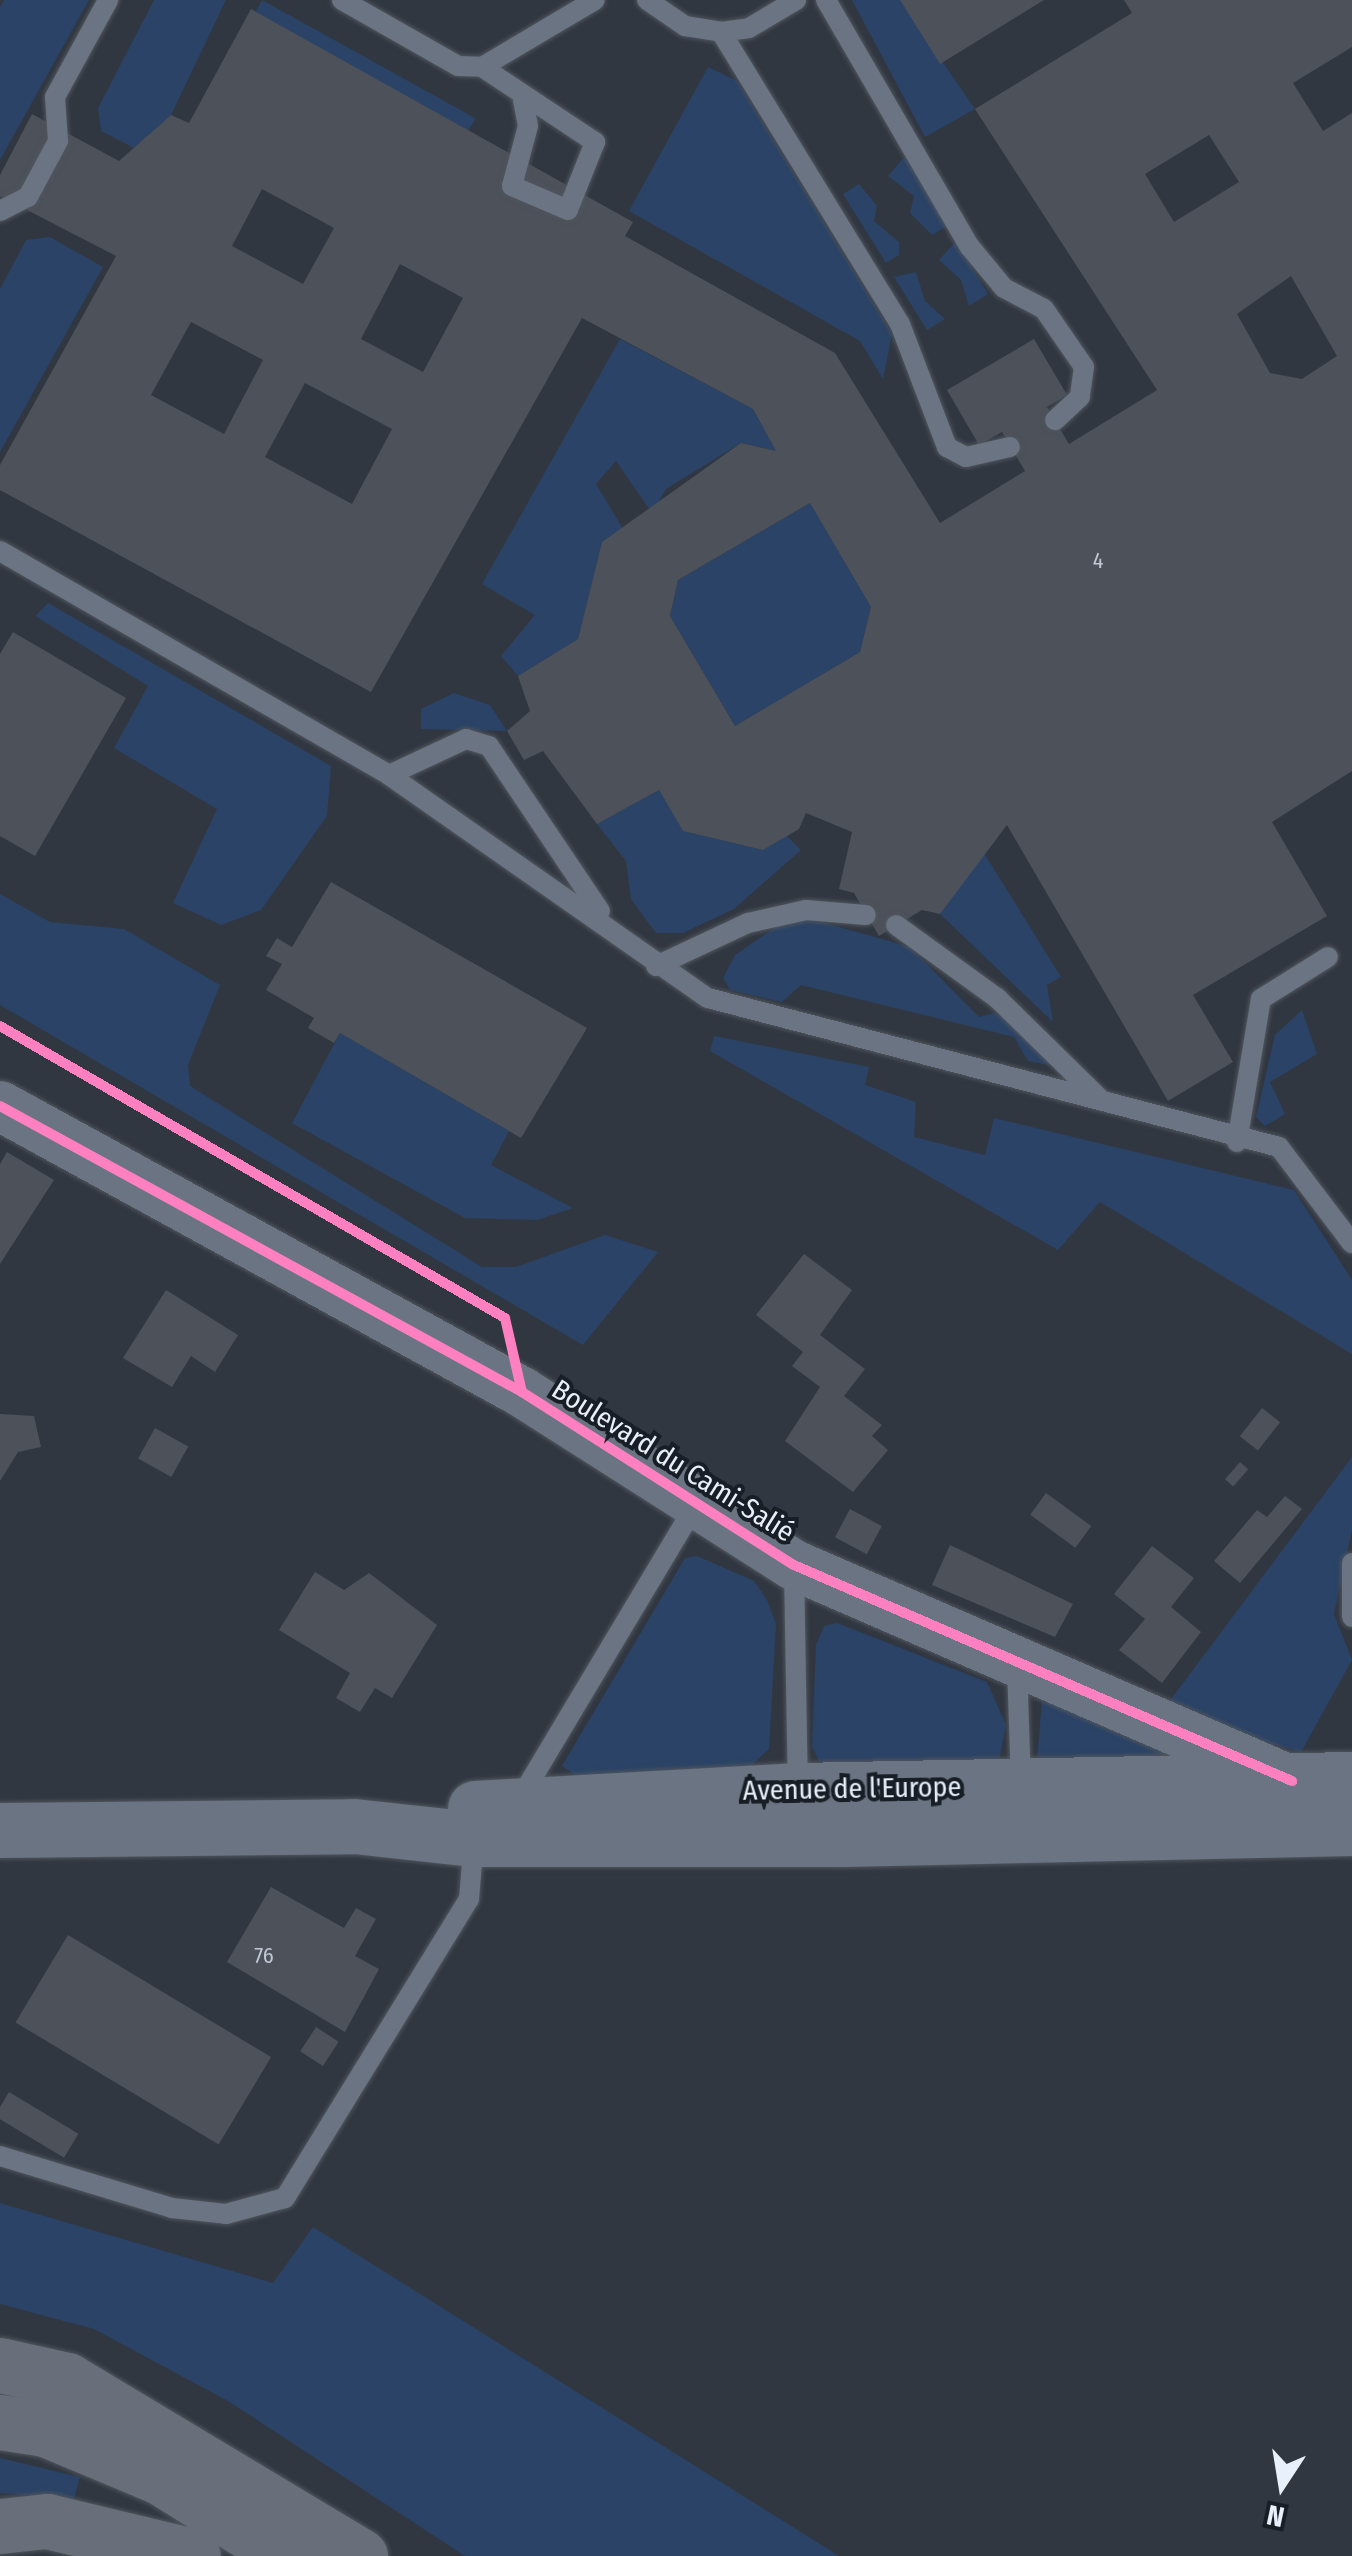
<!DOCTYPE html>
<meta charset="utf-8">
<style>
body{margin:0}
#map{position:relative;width:1352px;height:2556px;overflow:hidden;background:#313741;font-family:"Fira Sans Condensed",sans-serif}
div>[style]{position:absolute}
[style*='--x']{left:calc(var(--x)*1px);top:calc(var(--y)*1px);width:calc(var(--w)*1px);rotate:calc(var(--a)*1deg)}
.green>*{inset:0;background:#2a4366;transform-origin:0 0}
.building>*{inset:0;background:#4c515a;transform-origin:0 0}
.roads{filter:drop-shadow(0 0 2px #50555d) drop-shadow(0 0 2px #50555d)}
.service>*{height:20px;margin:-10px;padding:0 10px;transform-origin:10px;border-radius:10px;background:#6b7482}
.tertiary>*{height:50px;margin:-25px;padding:0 25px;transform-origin:25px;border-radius:25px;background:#6b7482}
.primary>*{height:55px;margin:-27.5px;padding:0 27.5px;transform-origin:27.5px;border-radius:27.5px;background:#6b7482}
.motorway>*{height:55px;margin:-27.5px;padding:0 27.5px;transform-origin:27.5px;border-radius:27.5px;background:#686f7a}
.cycleway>*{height:10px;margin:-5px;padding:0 5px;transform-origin:5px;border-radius:5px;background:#ff80c0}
span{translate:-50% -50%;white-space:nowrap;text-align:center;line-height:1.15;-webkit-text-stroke:8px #181e25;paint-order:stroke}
.number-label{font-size:22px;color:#c1c8d3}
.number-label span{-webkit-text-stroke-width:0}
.street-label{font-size:28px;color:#e8f0fb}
.north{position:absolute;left:1232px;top:2436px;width:100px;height:100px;-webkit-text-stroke:8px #181e25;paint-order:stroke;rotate:192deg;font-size:28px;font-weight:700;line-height:40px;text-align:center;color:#e8f0fb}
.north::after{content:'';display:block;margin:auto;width:35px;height:45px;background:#e8f0fb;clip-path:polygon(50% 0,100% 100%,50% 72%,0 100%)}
</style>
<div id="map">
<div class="green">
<div style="clip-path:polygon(4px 0,89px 0,0 160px,0 7px)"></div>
<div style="clip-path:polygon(154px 0,226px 0,171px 115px,134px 148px,101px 131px,98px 108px)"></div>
<div style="left:262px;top:0;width:244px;height:14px;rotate:29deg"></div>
<div style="clip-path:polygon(852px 0,900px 0,975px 109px,925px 137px)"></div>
<div style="clip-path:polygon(708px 67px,737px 81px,892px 334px,883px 379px,860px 341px,629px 211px)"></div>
<div style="clip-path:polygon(905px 156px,947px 226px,932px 235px,910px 213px,914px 196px,888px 176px)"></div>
<div style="clip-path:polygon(859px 184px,877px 206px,874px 221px,899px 242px,899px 255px,886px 263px,843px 194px)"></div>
<div style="clip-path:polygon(50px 237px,103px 267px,0 452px,0 289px,26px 240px)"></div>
<div style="clip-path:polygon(956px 241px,988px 294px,969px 306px,961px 280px,939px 260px)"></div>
<div style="clip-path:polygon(916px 272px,925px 301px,945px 319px,927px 330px,894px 277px)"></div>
<div style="clip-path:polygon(620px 339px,753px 409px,776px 451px,741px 443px,666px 489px,652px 513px,616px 461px,596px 484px,623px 529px,602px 542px,578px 639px,518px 676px,501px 656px,535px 615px,482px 584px)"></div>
<div style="clip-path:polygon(810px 503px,871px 607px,860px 652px,735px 726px,670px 616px,678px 580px)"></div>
<div style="clip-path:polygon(48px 603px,331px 766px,327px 816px,261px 910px,221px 925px,173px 903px,217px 809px,114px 748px,148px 686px,35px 616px)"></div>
<div style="clip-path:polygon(454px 693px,490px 705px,507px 731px,421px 729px,421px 709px)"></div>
<div style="clip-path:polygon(659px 790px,683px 831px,763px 850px,787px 836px,801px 850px,734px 909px,683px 933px,656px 933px,631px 899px,626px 861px,597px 824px)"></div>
<div style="clip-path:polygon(984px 853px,1061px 977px,1047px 985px,1053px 1022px,940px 914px)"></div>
<div style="clip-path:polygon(0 894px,50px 922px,124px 929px,220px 985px,188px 1065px,190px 1086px,482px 1267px,516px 1267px,605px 1235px,658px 1252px,583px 1345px,0 1005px)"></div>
<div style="clip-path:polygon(784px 921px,811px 919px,910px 947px,979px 1017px,994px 1013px,1034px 1034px,1050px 1065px,1028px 1061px,1014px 1037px,801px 985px,782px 1002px,730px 990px,723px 978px,735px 955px)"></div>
<div style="clip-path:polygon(1302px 1010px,1317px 1054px,1270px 1082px,1285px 1114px,1265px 1126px,1256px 1117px,1275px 1035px)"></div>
<div style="clip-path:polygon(340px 1033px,509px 1131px,491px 1165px,573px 1208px,537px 1220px,465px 1218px,292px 1123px)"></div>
<div style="clip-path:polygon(714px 1036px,869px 1067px,865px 1085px,916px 1102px,914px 1137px,985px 1155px,994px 1118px,1294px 1190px,1352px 1280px,1352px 1354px,1100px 1202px,1058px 1250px,710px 1051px)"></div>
<div style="clip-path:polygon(1352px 1457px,1352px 1529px,1334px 1614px,1352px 1660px,1301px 1752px,1160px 1714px)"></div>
<div style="clip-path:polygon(697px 1556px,754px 1581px,767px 1600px,776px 1624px,769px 1749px,736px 1780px,590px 1785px,562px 1766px,685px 1558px)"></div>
<div style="clip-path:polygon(837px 1623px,987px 1682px,1006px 1725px,999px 1761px,825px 1773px,812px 1747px,816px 1645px,824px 1626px)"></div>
<div style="clip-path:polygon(1042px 1700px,1177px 1754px,1176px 1767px,1036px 1771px)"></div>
<div style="clip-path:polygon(0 2203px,273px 2283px,313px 2227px,839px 2556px,465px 2556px,228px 2401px,94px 2329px,0 2304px)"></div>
<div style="clip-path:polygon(0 2458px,80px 2477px,74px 2499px,0 2493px)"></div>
</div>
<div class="building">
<div style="clip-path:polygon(900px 0,1044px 0,940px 64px)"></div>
<div style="clip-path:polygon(evenodd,1124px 0,1352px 0,1352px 47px,1293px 83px,1323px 131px,1352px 113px,1352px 771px,1272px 822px,1327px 916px,1193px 995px,1233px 1062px,1168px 1101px,1007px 825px,940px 914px,922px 910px,879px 936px,854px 893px,839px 889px,852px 832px,806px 813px,799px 829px,763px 850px,683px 831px,659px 790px,597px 824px,543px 751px,524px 760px,507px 731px,530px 711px,518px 676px,578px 639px,602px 542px,741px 443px,776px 451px,753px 409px,582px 318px,371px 692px,0 490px,0 465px,116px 256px,0 196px,0 175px,32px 114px,119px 161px,171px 115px,189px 123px,251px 9px,633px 222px,625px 236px,835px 353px,940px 523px,1025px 471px,1002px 432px,979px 445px,947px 390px,1034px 339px,1067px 395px,1047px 407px,1069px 444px,1157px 390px,975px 109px,1132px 13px,1124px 0,1209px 135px,1239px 182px,1174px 222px,1145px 174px,1209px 135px,1124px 0,262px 189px,334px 228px,303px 284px,232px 246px,262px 189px,1124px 0,400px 264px,463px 298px,423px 372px,361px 339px,400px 264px,1124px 0,1291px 276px,1337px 356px,1302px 379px,1270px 373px,1237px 314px,1291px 276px,1124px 0,191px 322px,263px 360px,224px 434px,151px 395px,191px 322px,1124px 0,305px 383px,392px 429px,352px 504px,265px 457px,305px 383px,1124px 0,810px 503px,871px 607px,860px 652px,735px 726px,670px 616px,678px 580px,810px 503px)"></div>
<div style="clip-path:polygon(13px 632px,126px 698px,35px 856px,0 836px,0 654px)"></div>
<div style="clip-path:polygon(331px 882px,587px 1028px,521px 1138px,340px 1033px,334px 1043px,308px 1028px,314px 1018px,266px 990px,282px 964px,266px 956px,277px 938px,292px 947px)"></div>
<div style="clip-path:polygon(7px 1152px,54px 1180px,0 1264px,0 1164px)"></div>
<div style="clip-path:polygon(804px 1254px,852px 1290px,820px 1335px,865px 1369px,844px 1396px,882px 1425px,872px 1436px,888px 1450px,853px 1492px,785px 1441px,820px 1387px,792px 1366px,803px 1352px,756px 1315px)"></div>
<div style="clip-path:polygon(166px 1290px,238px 1335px,215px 1372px,191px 1356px,172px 1387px,123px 1358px)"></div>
<div style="left:1262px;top:1408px;width:23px;height:36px;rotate:38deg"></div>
<div style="clip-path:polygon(0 1414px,34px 1416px,41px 1447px,18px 1452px,0 1481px)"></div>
<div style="left:155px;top:1428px;width:38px;height:35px;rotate:29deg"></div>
<div style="left:1240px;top:1462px;width:11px;height:23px;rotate:41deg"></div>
<div style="left:1046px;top:1493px;width:56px;height:27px;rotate:36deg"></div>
<div style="clip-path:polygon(1285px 1496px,1302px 1509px,1240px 1583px,1214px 1561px,1257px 1510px,1267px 1517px)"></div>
<div style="left:850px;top:1509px;width:36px;height:32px;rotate:28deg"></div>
<div style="clip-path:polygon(950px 1545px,1073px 1604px,1055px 1637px,932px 1585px)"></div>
<div style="clip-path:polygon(1152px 1546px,1194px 1578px,1171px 1607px,1201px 1632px,1162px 1683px,1119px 1650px,1145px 1619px,1114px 1594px)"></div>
<div style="clip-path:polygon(315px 1572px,344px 1590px,369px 1573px,437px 1625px,392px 1698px,375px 1688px,360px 1712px,336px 1698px,350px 1673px,279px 1630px)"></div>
<div style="clip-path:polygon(271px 1887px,344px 1928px,356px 1908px,376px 1919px,355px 1956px,379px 1969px,345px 2032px,227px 1962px)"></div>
<div style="left:68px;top:1935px;width:237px;height:102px;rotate:31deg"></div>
<div style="left:316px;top:2027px;width:27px;height:29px;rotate:33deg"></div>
<div style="left:9px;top:2092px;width:81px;height:28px;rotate:31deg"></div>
</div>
<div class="roads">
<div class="service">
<div style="--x:342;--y:0;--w:133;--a:29.6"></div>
<div style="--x:458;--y:66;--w:24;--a:2"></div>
<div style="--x:482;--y:67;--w:131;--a:-30.7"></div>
<div style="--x:647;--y:0;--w:46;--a:34.4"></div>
<div style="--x:685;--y:26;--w:36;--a:9"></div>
<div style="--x:721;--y:32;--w:28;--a:-8"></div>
<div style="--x:749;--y:28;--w:55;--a:-30.8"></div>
<div style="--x:826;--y:0;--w:286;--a:59.8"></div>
<div style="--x:970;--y:247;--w:53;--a:50.3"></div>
<div style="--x:1004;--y:288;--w:45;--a:27.7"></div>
<div style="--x:1044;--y:309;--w:70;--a:55.4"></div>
<div style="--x:1084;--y:367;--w:30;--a:98"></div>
<div style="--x:1080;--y:397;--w:34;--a:137"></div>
<div style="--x:721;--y:32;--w:342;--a:58.5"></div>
<div style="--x:900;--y:324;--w:132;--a:69.1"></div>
<div style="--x:947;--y:447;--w:21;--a:28"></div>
<div style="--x:966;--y:457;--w:45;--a:-12.8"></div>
<div style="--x:482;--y:67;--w:136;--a:33.6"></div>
<div style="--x:595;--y:142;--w:73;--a:111.7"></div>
<div style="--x:568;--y:210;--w:61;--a:-156.8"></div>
<div style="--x:512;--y:186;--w:62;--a:-75.1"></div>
<div style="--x:528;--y:126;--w:26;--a:-101"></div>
<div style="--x:0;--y:211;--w:31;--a:-27"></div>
<div style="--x:28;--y:197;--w:64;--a:-61.8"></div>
<div style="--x:58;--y:141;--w:44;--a:-93.9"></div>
<div style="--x:55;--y:97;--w:111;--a:-61.3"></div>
<div style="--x:0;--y:551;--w:449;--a:29.9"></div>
<div style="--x:389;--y:775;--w:389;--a:35"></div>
<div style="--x:708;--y:998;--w:590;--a:14.62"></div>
<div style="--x:1279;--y:1147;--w:121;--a:52.8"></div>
<div style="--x:389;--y:775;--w:85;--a:-25.1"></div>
<div style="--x:466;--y:739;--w:24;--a:17"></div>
<div style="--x:489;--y:746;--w:199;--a:56.1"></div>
<div style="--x:896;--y:925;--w:125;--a:35.9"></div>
<div style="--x:997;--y:998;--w:147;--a:44.4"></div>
<div style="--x:656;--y:966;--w:102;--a:-25.1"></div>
<div style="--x:748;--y:923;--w:59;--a:-12.6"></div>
<div style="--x:806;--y:910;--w:60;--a:4.8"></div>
<div style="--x:1237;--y:1142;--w:145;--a:-80.5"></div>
<div style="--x:1261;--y:999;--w:79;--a:-32.1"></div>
<div style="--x:1352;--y:1563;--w:54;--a:90"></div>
<div style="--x:794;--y:1567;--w:221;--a:89"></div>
<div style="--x:1017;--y:1664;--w:121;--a:88.1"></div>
<div style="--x:519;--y:1800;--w:343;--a:-59.1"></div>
<div style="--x:0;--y:2156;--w:180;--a:16.8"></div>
<div style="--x:172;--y:2208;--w:54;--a:6.3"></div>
<div style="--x:226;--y:2214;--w:61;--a:-15.2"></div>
<div style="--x:285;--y:2198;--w:351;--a:-58.4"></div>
<div style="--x:469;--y:1899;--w:59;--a:-85.2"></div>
</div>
<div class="tertiary">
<div style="--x:0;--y:1106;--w:595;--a:28.72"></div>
<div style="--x:522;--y:1392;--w:322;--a:32.5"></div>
<div style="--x:794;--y:1565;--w:543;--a:23.45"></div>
</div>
<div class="primary">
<div style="--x:475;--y:1808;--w:324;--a:-3.2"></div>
<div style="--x:798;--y:1790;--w:554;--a:-1.14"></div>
<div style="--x:0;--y:1830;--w:354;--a:-0.6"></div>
<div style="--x:354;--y:1826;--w:121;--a:6.2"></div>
<div style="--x:474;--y:1839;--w:369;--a:0"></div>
<div style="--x:843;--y:1839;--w:509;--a:-1.24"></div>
</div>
<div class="motorway">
<div style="--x:0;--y:2365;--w:69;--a:12.6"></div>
<div style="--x:67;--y:2380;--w:342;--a:31"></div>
<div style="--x:0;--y:2422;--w:46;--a:8.8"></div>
<div style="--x:45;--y:2429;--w:125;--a:22.7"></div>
<div style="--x:160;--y:2477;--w:150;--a:31.9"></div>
<div style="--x:0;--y:2526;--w:47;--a:-6.1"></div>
<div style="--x:47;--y:2521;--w:150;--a:13.5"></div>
</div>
</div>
<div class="cycleway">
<div style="--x:0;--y:1026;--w:583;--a:30.04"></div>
<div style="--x:505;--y:1318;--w:76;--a:77.1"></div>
<div style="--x:0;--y:1106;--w:595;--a:28.72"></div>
<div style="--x:522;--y:1392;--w:322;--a:32.5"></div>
<div style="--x:794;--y:1565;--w:543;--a:23.45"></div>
</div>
<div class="number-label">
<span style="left:1098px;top:561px">4</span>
<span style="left:264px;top:1956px">76</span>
</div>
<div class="street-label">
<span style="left:673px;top:1461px;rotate:32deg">Boulevard du Cami-Salié</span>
<span style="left:852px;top:1789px;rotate:-1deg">Avenue de l'Europe</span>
</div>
<div class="north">N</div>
</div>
